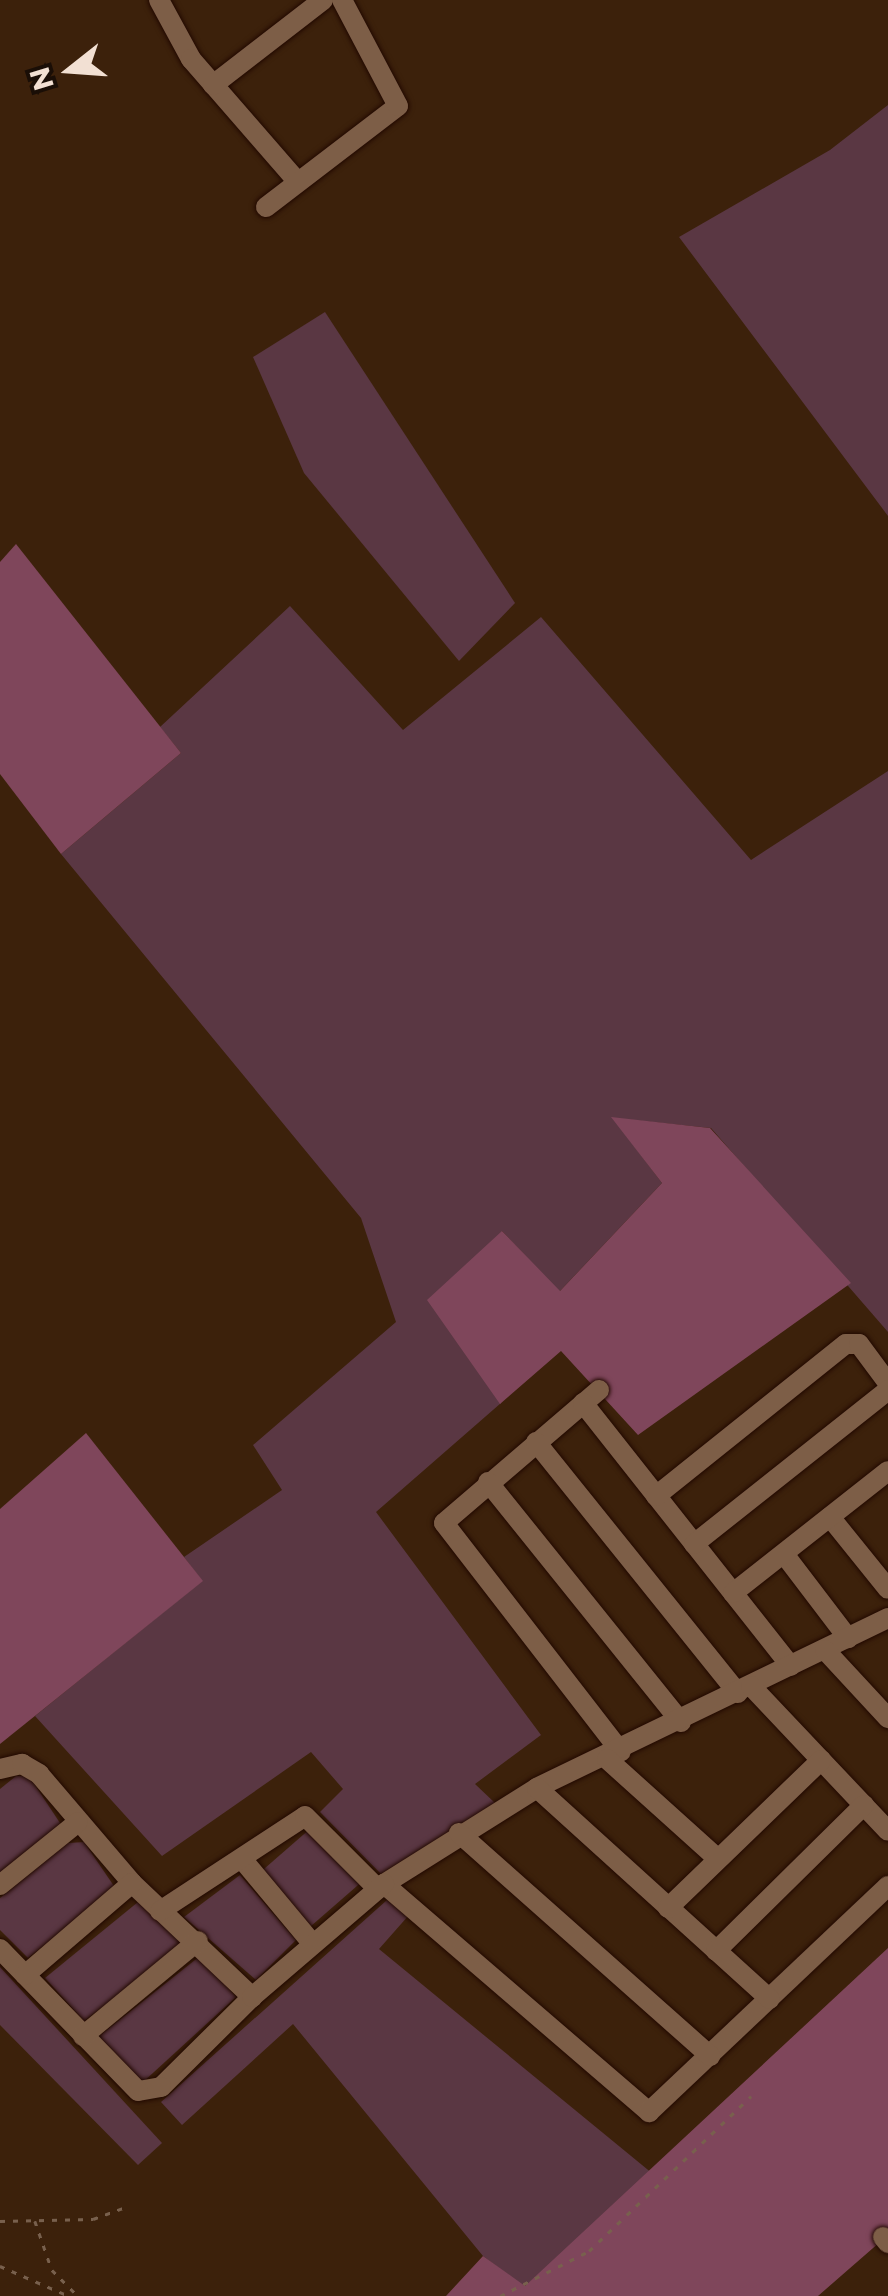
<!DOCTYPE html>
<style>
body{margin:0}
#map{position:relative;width:888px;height:2296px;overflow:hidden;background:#3c210b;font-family:Montserrat,sans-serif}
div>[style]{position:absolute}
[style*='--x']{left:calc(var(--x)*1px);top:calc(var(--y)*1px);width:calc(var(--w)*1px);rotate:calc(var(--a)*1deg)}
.green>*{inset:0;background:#5a3743;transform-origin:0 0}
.forest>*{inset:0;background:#7f465b}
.path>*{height:2.5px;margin-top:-1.25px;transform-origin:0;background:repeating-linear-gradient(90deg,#78604d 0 5px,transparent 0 13px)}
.roads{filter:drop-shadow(0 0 2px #220900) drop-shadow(0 0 2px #220900)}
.minor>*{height:20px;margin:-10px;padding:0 10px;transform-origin:10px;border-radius:10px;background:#7d5e47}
span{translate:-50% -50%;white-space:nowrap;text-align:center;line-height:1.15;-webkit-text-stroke:9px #1a0e06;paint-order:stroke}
.north{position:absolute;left:20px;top:20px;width:100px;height:100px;-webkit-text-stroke:8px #1a0e06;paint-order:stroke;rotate:253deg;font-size:28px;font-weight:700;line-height:40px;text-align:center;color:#f2e0d3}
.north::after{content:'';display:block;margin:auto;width:35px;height:45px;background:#f2e0d3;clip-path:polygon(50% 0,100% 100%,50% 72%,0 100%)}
</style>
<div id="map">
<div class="green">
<div style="clip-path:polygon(888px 105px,888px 516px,679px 237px,830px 150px)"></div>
<div style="clip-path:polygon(325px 312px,515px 603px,459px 661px,304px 473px,253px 357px)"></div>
<div style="clip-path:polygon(290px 606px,403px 730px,541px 617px,751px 860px,888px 771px,888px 1332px,711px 1128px,613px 1118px,662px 1183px,559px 1292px,502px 1231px,501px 1403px,376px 1512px,541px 1735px,475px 1784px,495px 1803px,381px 1874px,320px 1812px,343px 1789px,311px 1752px,162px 1856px,35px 1716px,202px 1581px,184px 1557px,282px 1490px,253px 1445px,396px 1322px,361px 1218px,61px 854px,181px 753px,160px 727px)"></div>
<div style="clip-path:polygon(16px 1776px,29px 1776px,62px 1826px,0 1877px,0 1789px)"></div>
<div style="left:311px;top:1828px;width:74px;height:65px;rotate:49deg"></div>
<div style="clip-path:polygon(84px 1842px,116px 1889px,28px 1958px,0 1930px,0 1898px,68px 1843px)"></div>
<div style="clip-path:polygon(240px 1875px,296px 1940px,256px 1980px,184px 1917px)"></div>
<div style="clip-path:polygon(387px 1900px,409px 1915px,379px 1949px,653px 2174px,524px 2287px,483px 2256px,293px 2024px,182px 2125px,161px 2102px)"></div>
<div style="clip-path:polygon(138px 1902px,184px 1945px,84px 2021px,45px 1978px)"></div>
<div style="clip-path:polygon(200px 1956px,236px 1997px,142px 2083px,98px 2037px)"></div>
<div style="clip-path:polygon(0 1967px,162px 2143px,138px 2165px,0 2025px)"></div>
</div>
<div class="forest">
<div style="clip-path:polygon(16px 544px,181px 753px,61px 854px,0 774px,0 562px)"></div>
<div style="clip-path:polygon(611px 1117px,710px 1128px,851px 1283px,638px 1435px,561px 1351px,500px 1404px,427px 1300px,502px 1231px,560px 1291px,662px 1183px)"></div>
<div style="clip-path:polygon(86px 1433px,203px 1581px,0 1744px,0 1509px)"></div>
<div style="clip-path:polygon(888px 1948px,888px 2235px,818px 2296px,446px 2296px,483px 2256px,525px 2286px)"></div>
</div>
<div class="path">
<div style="--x:0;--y:2221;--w:93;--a:-1.2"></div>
<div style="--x:93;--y:2219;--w:33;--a:-20"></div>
<div style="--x:35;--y:2221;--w:52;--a:70.9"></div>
<div style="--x:52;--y:2270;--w:37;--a:45"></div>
<div style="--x:0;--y:2266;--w:75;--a:23.5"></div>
<div style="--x:500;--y:2296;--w:100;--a:-26.8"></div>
<div style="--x:589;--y:2251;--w:224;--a:-43.7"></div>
</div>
<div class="roads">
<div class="minor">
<div style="--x:159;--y:0;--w:67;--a:61.5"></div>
<div style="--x:191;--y:59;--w:160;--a:49"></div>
<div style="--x:213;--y:85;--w:139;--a:-37.7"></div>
<div style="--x:266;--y:207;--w:166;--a:-37.4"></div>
<div style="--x:398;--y:106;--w:120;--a:-117.8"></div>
<div style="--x:599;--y:1390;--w:204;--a:139.4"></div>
<div style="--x:444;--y:1523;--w:289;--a:52.3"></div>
<div style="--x:583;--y:1403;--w:335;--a:51.7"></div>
<div style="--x:536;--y:1442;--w:322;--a:51.2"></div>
<div style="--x:488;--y:1482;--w:308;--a:51.2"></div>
<div style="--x:656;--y:1496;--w:243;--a:-38.7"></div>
<div style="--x:846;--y:1344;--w:13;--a:0"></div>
<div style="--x:859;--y:1344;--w:49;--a:53.4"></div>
<div style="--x:830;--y:1517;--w:92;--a:51.1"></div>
<div style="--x:694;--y:1544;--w:248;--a:-38.4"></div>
<div style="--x:784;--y:1554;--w:106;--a:52.7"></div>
<div style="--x:733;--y:1593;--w:197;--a:-38.2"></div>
<div style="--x:888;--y:1618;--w:390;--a:154.2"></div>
<div style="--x:537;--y:1788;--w:181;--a:147.9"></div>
<div style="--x:384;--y:1884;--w:350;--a:40.7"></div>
<div style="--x:649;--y:2112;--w:329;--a:-43.4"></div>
<div style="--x:825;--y:1650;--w:93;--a:47.2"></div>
<div style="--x:751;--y:1686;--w:199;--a:46.6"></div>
<div style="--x:607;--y:1759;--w:149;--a:42"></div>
<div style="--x:0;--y:1769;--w:23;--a:-13"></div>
<div style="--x:22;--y:1764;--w:20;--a:30"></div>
<div style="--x:39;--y:1774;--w:143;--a:49.5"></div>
<div style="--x:132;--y:1883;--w:166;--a:43.5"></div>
<div style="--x:252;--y:1997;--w:128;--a:135.3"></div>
<div style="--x:161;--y:2087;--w:23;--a:170"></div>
<div style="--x:138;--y:2091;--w:198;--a:-134.2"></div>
<div style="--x:537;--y:1788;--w:314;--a:42.2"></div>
<div style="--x:459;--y:1833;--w:336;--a:41.6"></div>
<div style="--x:242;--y:1859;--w:109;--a:50.2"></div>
<div style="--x:0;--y:1885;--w:100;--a:-38.9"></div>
<div style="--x:668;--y:1908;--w:213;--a:-44"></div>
<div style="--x:160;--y:1911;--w:173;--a:-33.2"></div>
<div style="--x:305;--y:1816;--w:103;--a:45"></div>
<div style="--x:716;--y:1951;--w:208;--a:-44.6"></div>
<div style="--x:25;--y:1975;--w:141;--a:-40.7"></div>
<div style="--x:252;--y:1997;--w:174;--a:-40.6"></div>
<div style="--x:83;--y:2036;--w:149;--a:-39.6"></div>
<div style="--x:883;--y:2237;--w:8;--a:50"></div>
</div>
</div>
<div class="north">N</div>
</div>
